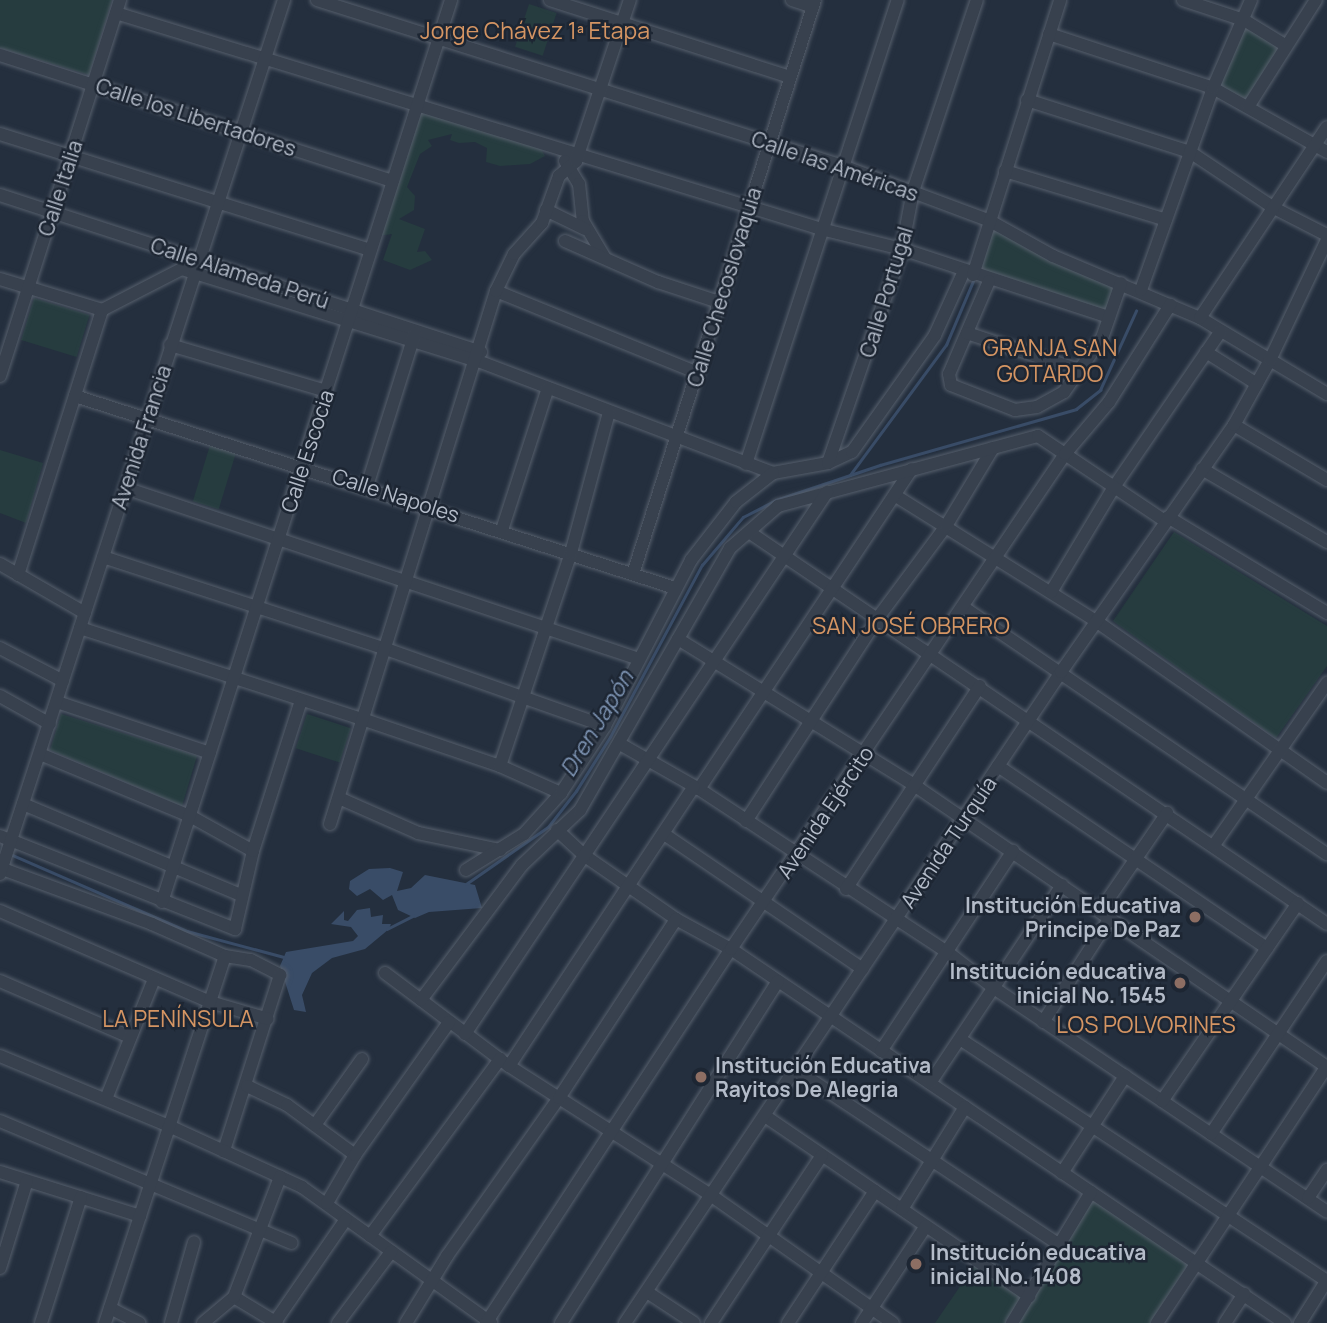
<!DOCTYPE html>
<meta charset="utf-8">
<style>
body{margin:0}
#map{position:relative;width:1327px;height:1323px;overflow:hidden;background:#242f3e;font-family:Manrope,sans-serif}
div>[style]{position:absolute}
[style*='--x']{left:calc(var(--x)*1px);top:calc(var(--y)*1px);width:calc(var(--w)*1px);rotate:calc(var(--a)*1deg)}
.green>*{inset:0;background:#263c3f;transform-origin:0 0}
.water>*{inset:0;background:#394c67}
.stream>*{height:2.5px;margin:-1.25px;padding:0 1.25px;transform-origin:1.25px;border-radius:1.25px;background:#394c67}
.roads{filter:drop-shadow(0 0 2px #565f6c) drop-shadow(0 0 2px #565f6c)}
.minor>*{height:12px;margin:-6px;padding:0 6px;transform-origin:6px;border-radius:6px;background:#38414e}
.dots>*{width:19px;height:19px;translate:-50% -50%;box-sizing:border-box;border:4px solid #1d2633;border-radius:50%}
span{translate:-50% -50%;white-space:nowrap;text-align:center;line-height:1.15;-webkit-text-stroke:5px #1d2633;paint-order:stroke}
.street-label{font-size:21px;color:#b4bcc9}
.poi-label{font-size:21px;color:#b4bcc9;font-weight:700}
.right{translate:-100% -50%;text-align:right}
.left{translate:0 -50%;text-align:left}
.neighbourhood-label{font-size:23px;color:#d59563}
.water-label{font-size:23px;color:#7c92b1;font-style:italic}
</style>
<div id="map">
<div class="green">
<div style="clip-path:polygon(0 0,112px 0,89px 75px,0 48px)"></div>
<div style="left:529px;top:4px;width:29px;height:45px;rotate:18deg"></div>
<div style="clip-path:polygon(1244px 24px,1282px 45px,1247px 105px,1216px 87px)"></div>
<div style="clip-path:polygon(416px 106px,540px 147px,545px 156px,530px 164px,500px 166px,486px 162px,487px 148px,475px 142px,459px 143px,450px 140px,452px 134px,428px 140px,432px 146px,420px 154px,407px 187px,415px 196px,414px 210px,399px 219px,425px 229px,417px 252px,425px 251px,432px 260px,410px 270px,383px 260px,392px 234px,377px 236px)"></div>
<div style="clip-path:polygon(992px 228px,1027px 249px,1115px 286px,1107px 312px,978px 271px)"></div>
<div style="left:34px;top:298px;width:58px;height:44px;rotate:17deg"></div>
<div style="left:211px;top:442px;width:27px;height:62px;rotate:17deg"></div>
<div style="clip-path:polygon(0 450px,43px 463px,26px 523px,0 513px)"></div>
<div style="clip-path:polygon(1174px 532px,1327px 626px,1327px 666px,1276px 738px,1113px 621px)"></div>
<div style="clip-path:polygon(61px 714px,197px 756px,182px 806px,50px 750px)"></div>
<div style="left:307px;top:714px;width:46px;height:36px;rotate:18deg"></div>
<div style="clip-path:polygon(1092px 1198px,1189px 1263px,1150px 1323px,1015px 1323px)"></div>
<div style="clip-path:polygon(974px 1266px,1023px 1297px,1005px 1323px,935px 1323px)"></div>
</div>
<div class="water">
<div style="clip-path:polygon(390px 868px,403px 872px,397px 891px,411px 888px,425px 875px,475px 885px,482px 908px,429px 912px,415px 918px,398px 910px,392px 895px,383px 900px,370px 889px,357px 896px,349px 889px,350px 881px,369px 869px)"></div>
<div style="clip-path:polygon(370px 908px,371px 917px,383px 915px,382px 924px,391px 924px,389px 929px,365px 949px,332px 958px,312px 973px,302px 995px,306px 1012px,294px 1010px,280px 966px,286px 952px,353px 941px,358px 936px,351px 927px,331px 924px,344px 911px,344px 920px,348px 921px,357px 910px)"></div>
</div>
<div class="stream">
<div style="--x:850;--y:475;--w:162;--a:-53.6"></div>
<div style="--x:946;--y:345;--w:69;--a:-67.1"></div>
<div style="--x:10;--y:854;--w:193;--a:23.5"></div>
<div style="--x:187;--y:931;--w:100;--a:15"></div>
<div style="--x:466;--y:884;--w:100;--a:-34.8"></div>
<div style="--x:548;--y:827;--w:46;--a:-52.1"></div>
<div style="--x:576;--y:791;--w:64;--a:-57.8"></div>
<div style="--x:610;--y:737;--w:195;--a:-61.9"></div>
<div style="--x:702;--y:565;--w:63;--a:-49.5"></div>
<div style="--x:743;--y:517;--w:37;--a:-27"></div>
<div style="--x:776;--y:500;--w:110;--a:-18.6"></div>
<div style="--x:880;--y:465;--w:204;--a:-15.9"></div>
<div style="--x:1076;--y:409;--w:31;--a:-38"></div>
<div style="--x:1100;--y:390;--w:87;--a:-65.5"></div>
<div style="--x:387;--y:929;--w:29;--a:-27"></div>
</div>
<div class="roads">
<div class="minor">
<div style="--x:317;--y:0;--w:552;--a:17.52"></div>
<div style="--x:843;--y:166;--w:157;--a:20.5"></div>
<div style="--x:990;--y:221;--w:72;--a:29.1"></div>
<div style="--x:1053;--y:256;--w:160;--a:22.9"></div>
<div style="--x:1200;--y:318;--w:148;--a:30.9"></div>
<div style="--x:550;--y:0;--w:252;--a:17.8"></div>
<div style="--x:792;--y:0;--w:22;--a:18"></div>
<div style="--x:1183;--y:0;--w:64;--a:18.2"></div>
<div style="--x:1244;--y:20;--w:48;--a:31.4"></div>
<div style="--x:116;--y:13;--w:741;--a:17.02"></div>
<div style="--x:825;--y:230;--w:79;--a:13.9"></div>
<div style="--x:902;--y:249;--w:218;--a:18.2"></div>
<div style="--x:1049;--y:34;--w:173;--a:18.2"></div>
<div style="--x:1213;--y:88;--w:131;--a:29.3"></div>
<div style="--x:0;--y:55;--w:412;--a:17.8"></div>
<div style="--x:1027;--y:100;--w:171;--a:17.7"></div>
<div style="--x:1190;--y:152;--w:101;--a:33.7"></div>
<div style="--x:1274;--y:208;--w:59;--a:27"></div>
<div style="--x:1248;--y:107;--w:127;--a:-57.6"></div>
<div style="--x:0;--y:134;--w:388;--a:17.4"></div>
<div style="--x:565;--y:161;--w:27;--a:59"></div>
<div style="--x:579;--y:184;--w:37;--a:84"></div>
<div style="--x:583;--y:221;--w:43;--a:59.3"></div>
<div style="--x:1005;--y:171;--w:168;--a:16.9"></div>
<div style="--x:0;--y:195;--w:506;--a:18.08"></div>
<div style="--x:546;--y:210;--w:43;--a:26"></div>
<div style="--x:565;--y:241;--w:102;--a:23.8"></div>
<div style="--x:658;--y:282;--w:64;--a:18.2"></div>
<div style="--x:182;--y:269;--w:310;--a:17.3"></div>
<div style="--x:478;--y:361;--w:316;--a:20.8"></div>
<div style="--x:773;--y:473;--w:56;--a:-10.3"></div>
<div style="--x:828;--y:463;--w:26;--a:-25"></div>
<div style="--x:852;--y:452;--w:143;--a:-54.6"></div>
<div style="--x:935;--y:335;--w:70;--a:-65.6"></div>
<div style="--x:973;--y:275;--w:288;--a:-72.4"></div>
<div style="--x:0;--y:279;--w:107;--a:16.9"></div>
<div style="--x:989;--y:281;--w:101;--a:113.3"></div>
<div style="--x:949;--y:374;--w:11;--a:80"></div>
<div style="--x:951;--y:385;--w:69;--a:21.3"></div>
<div style="--x:1015;--y:410;--w:22;--a:-8"></div>
<div style="--x:1037;--y:407;--w:31;--a:-29"></div>
<div style="--x:1064;--y:392;--w:66;--a:-54.9"></div>
<div style="--x:1102;--y:338;--w:58;--a:-70.9"></div>
<div style="--x:1141;--y:290;--w:214;--a:-70.4"></div>
<div style="--x:1213;--y:88;--w:96;--a:-66.6"></div>
<div style="--x:496;--y:291;--w:218;--a:22.1"></div>
<div style="--x:1200;--y:318;--w:229;--a:-56.4"></div>
<div style="--x:967;--y:333;--w:121;--a:18.3"></div>
<div style="--x:170;--y:345;--w:163;--a:16.4"></div>
<div style="--x:1206;--y:352;--w:60;--a:32.1"></div>
<div style="--x:0;--y:376;--w:395;--a:-72.3"></div>
<div style="--x:75;--y:396;--w:630;--a:17.74"></div>
<div style="--x:1234;--y:425;--w:108;--a:30.6"></div>
<div style="--x:828;--y:463;--w:226;--a:-70.9"></div>
<div style="--x:902;--y:249;--w:59;--a:-79.3"></div>
<div style="--x:913;--y:191;--w:201;--a:-71.5"></div>
<div style="--x:746;--y:464;--w:488;--a:-71.9"></div>
<div style="--x:1202;--y:469;--w:145;--a:30.3"></div>
<div style="--x:367;--y:486;--w:160;--a:-72.6"></div>
<div style="--x:125;--y:488;--w:542;--a:18.4"></div>
<div style="--x:896;--y:496;--w:236;--a:32"></div>
<div style="--x:1096;--y:621;--w:282;--a:35"></div>
<div style="--x:1168;--y:517;--w:186;--a:31.1"></div>
<div style="--x:502;--y:530;--w:149;--a:-72.1"></div>
<div style="--x:749;--y:532;--w:698;--a:34.15"></div>
<div style="--x:103;--y:557;--w:298;--a:18"></div>
<div style="--x:386;--y:649;--w:232;--a:19.4"></div>
<div style="--x:0;--y:564;--w:98;--a:30"></div>
<div style="--x:633;--y:574;--w:602;--a:-72.41"></div>
<div style="--x:18;--y:575;--w:278;--a:-72.4"></div>
<div style="--x:102;--y:310;--w:98;--a:-27.3"></div>
<div style="--x:1051;--y:592;--w:122;--a:-59"></div>
<div style="--x:1114;--y:487;--w:189;--a:-55.6"></div>
<div style="--x:963;--y:607;--w:440;--a:34.2"></div>
<div style="--x:80;--y:628;--w:299;--a:17.9"></div>
<div style="--x:365;--y:720;--w:143;--a:18.8"></div>
<div style="--x:500;--y:766;--w:67;--a:23.9"></div>
<div style="--x:678;--y:639;--w:278;--a:31.7"></div>
<div style="--x:914;--y:785;--w:500;--a:34.33"></div>
<div style="--x:0;--y:648;--w:71;--a:27.6"></div>
<div style="--x:0;--y:696;--w:57;--a:29.2"></div>
<div style="--x:57;--y:702;--w:161;--a:18.4"></div>
<div style="--x:620;--y:744;--w:91;--a:29.7"></div>
<div style="--x:699;--y:789;--w:295;--a:33.3"></div>
<div style="--x:946;--y:951;--w:61;--a:37.6"></div>
<div style="--x:994;--y:988;--w:401;--a:33.9"></div>
<div style="--x:40;--y:754;--w:162;--a:22.5"></div>
<div style="--x:190;--y:816;--w:72;--a:29.1"></div>
<div style="--x:500;--y:766;--w:225;--a:-71.6"></div>
<div style="--x:571;--y:553;--w:146;--a:-74.9"></div>
<div style="--x:998;--y:766;--w:325;--a:34.1"></div>
<div style="--x:699;--y:789;--w:384;--a:-56.4"></div>
<div style="--x:339;--y:798;--w:86;--a:23.9"></div>
<div style="--x:418;--y:833;--w:84;--a:11.7"></div>
<div style="--x:23;--y:804;--w:236;--a:22.7"></div>
<div style="--x:746;--y:821;--w:241;--a:-57"></div>
<div style="--x:877;--y:619;--w:116;--a:-53.4"></div>
<div style="--x:946;--y:526;--w:91;--a:-58.9"></div>
<div style="--x:330;--y:824;--w:558;--a:-72.7"></div>
<div style="--x:496;--y:291;--w:41;--a:-64.1"></div>
<div style="--x:514;--y:254;--w:42;--a:-47.9"></div>
<div style="--x:542;--y:223;--w:50;--a:-70.1"></div>
<div style="--x:559;--y:176;--w:23;--a:-41"></div>
<div style="--x:576;--y:161;--w:170;--a:-71.5"></div>
<div style="--x:557;--y:830;--w:38;--a:43"></div>
<div style="--x:585;--y:856;--w:111;--a:34.7"></div>
<div style="--x:676;--y:919;--w:63;--a:28.6"></div>
<div style="--x:731;--y:949;--w:668;--a:34.02"></div>
<div style="--x:664;--y:834;--w:240;--a:34.2"></div>
<div style="--x:0;--y:836;--w:253;--a:21.6"></div>
<div style="--x:235;--y:929;--w:80;--a:-77"></div>
<div style="--x:253;--y:851;--w:157;--a:-72.3"></div>
<div style="--x:1214;--y:845;--w:198;--a:-55.1"></div>
<div style="--x:0;--y:868;--w:162;--a:20.2"></div>
<div style="--x:152;--y:924;--w:80;--a:23.7"></div>
<div style="--x:225;--y:956;--w:26;--a:9"></div>
<div style="--x:251;--y:960;--w:33;--a:27"></div>
<div style="--x:280;--y:975;--w:185;--a:107.7"></div>
<div style="--x:466;--y:870;--w:68;--a:-31.8"></div>
<div style="--x:524;--y:834;--w:55;--a:-47.9"></div>
<div style="--x:561;--y:793;--w:80;--a:-56.7"></div>
<div style="--x:605;--y:726;--w:187;--a:-62.6"></div>
<div style="--x:691;--y:560;--w:73;--a:-52.2"></div>
<div style="--x:736;--y:502;--w:47;--a:-38.1"></div>
<div style="--x:0;--y:874;--w:919;--a:-72"></div>
<div style="--x:846;--y:889;--w:243;--a:-56.6"></div>
<div style="--x:162;--y:902;--w:947;--a:-72.23"></div>
<div style="--x:0;--y:911;--w:229;--a:23.4"></div>
<div style="--x:210;--y:1002;--w:60;--a:16.3"></div>
<div style="--x:1100;--y:911;--w:119;--a:-55.6"></div>
<div style="--x:385;--y:973;--w:155;--a:36.9"></div>
<div style="--x:509;--y:1066;--w:241;--a:32.6"></div>
<div style="--x:712;--y:1196;--w:221;--a:35.1"></div>
<div style="--x:0;--y:981;--w:142;--a:23.3"></div>
<div style="--x:421;--y:1000;--w:169;--a:-53.2"></div>
<div style="--x:522;--y:865;--w:80;--a:-43.5"></div>
<div style="--x:580;--y:810;--w:302;--a:-60.2"></div>
<div style="--x:730;--y:548;--w:64;--a:-41.2"></div>
<div style="--x:778;--y:506;--w:269;--a:-15.1"></div>
<div style="--x:1038;--y:436;--w:153;--a:33.8"></div>
<div style="--x:1043;--y:1022;--w:124;--a:-57.2"></div>
<div style="--x:465;--y:1034;--w:652;--a:-56.26"></div>
<div style="--x:960;--y:1039;--w:440;--a:33.4"></div>
<div style="--x:881;--y:1051;--w:240;--a:-56.6"></div>
<div style="--x:0;--y:1056;--w:183;--a:22.5"></div>
<div style="--x:169;--y:1126;--w:146;--a:24.6"></div>
<div style="--x:302;--y:1187;--w:233;--a:35.7"></div>
<div style="--x:509;--y:1066;--w:335;--a:-56.5"></div>
<div style="--x:796;--y:1070;--w:316;--a:33.6"></div>
<div style="--x:930;--y:1083;--w:238;--a:-56.3"></div>
<div style="--x:247;--y:1086;--w:44;--a:25.4"></div>
<div style="--x:287;--y:1105;--w:84;--a:36.3"></div>
<div style="--x:106;--y:1099;--w:129;--a:-68.2"></div>
<div style="--x:1162;--y:1101;--w:240;--a:-55.5"></div>
<div style="--x:765;--y:1116;--w:320;--a:34.3"></div>
<div style="--x:0;--y:1121;--w:316;--a:22.7"></div>
<div style="--x:315;--y:1125;--w:81;--a:-54.5"></div>
<div style="--x:1211;--y:1134;--w:208;--a:-56.2"></div>
<div style="--x:0;--y:1172;--w:147;--a:17.4"></div>
<div style="--x:1062;--y:1173;--w:116;--a:-57"></div>
<div style="--x:1308;--y:1198;--w:34;--a:-56"></div>
<div style="--x:327;--y:1203;--w:56;--a:-59.7"></div>
<div style="--x:355;--y:1155;--w:163;--a:-54.7"></div>
<div style="--x:902;--y:1209;--w:120;--a:-58.3"></div>
<div style="--x:370;--y:1236;--w:220;--a:-53.7"></div>
<div style="--x:0;--y:1268;--w:91;--a:-72.8"></div>
<div style="--x:647;--y:1292;--w:56;--a:33.4"></div>
<div style="--x:234;--y:1297;--w:50;--a:31.2"></div>
<div style="--x:110;--y:1308;--w:33;--a:27"></div>
<div style="--x:275;--y:1322;--w:125;--a:-55.4"></div>
<div style="--x:41;--y:1323;--w:132;--a:-72.4"></div>
<div style="--x:105;--y:1323;--w:386;--a:-71.9"></div>
<div style="--x:171;--y:1323;--w:84;--a:-74.1"></div>
<div style="--x:203;--y:1323;--w:40;--a:-40"></div>
<div style="--x:234;--y:1297;--w:129;--a:-69"></div>
<div style="--x:338;--y:1323;--w:89;--a:-53.3"></div>
<div style="--x:406;--y:1323;--w:79;--a:-58.5"></div>
<div style="--x:447;--y:1256;--w:194;--a:-54.7"></div>
<div style="--x:559;--y:1098;--w:214;--a:-56.8"></div>
<div style="--x:486;--y:1323;--w:447;--a:-56.8"></div>
<div style="--x:731;--y:949;--w:597;--a:-55.99"></div>
<div style="--x:1065;--y:454;--w:68;--a:-49.8"></div>
<div style="--x:1109;--y:402;--w:115;--a:-57.8"></div>
<div style="--x:561;--y:1323;--w:405;--a:-57.6"></div>
<div style="--x:625;--y:1323;--w:784;--a:-56.19"></div>
<div style="--x:1061;--y:672;--w:302;--a:-55"></div>
<div style="--x:1234;--y:425;--w:74;--a:-61"></div>
<div style="--x:1270;--y:360;--w:133;--a:-64.6"></div>
<div style="--x:711;--y:1323;--w:201;--a:-56.5"></div>
<div style="--x:788;--y:1323;--w:158;--a:-56.6"></div>
<div style="--x:862;--y:1323;--w:116;--a:-56.6"></div>
<div style="--x:1012;--y:1323;--w:153;--a:-58.9"></div>
<div style="--x:1157;--y:1323;--w:308;--a:-56.5"></div>
<div style="--x:1225;--y:1323;--w:35;--a:-57"></div>
<div style="--x:1300;--y:1323;--w:51;--a:-57.9"></div>
</div>
</div>
<div class="dots">
<div style="left:1195px;top:917px;background:#8d6e63"></div>
<div style="left:1180px;top:983px;background:#8d6e63"></div>
<div style="left:701px;top:1077px;background:#8d6e63"></div>
<div style="left:916px;top:1264px;background:#8d6e63"></div>
</div>
<div class="street-label">
<span style="left:196px;top:117px;rotate:18deg">Calle los Libertadores</span>
<span style="left:835px;top:166px;rotate:19deg">Calle las Américas</span>
<span style="left:60px;top:188px;rotate:-72deg">Calle Italia</span>
<span style="left:240px;top:273px;rotate:18deg">Calle Alameda Perú</span>
<span style="left:724px;top:287px;rotate:-73deg">Calle Checoslovaquia</span>
<span style="left:886px;top:292px;rotate:-73deg">Calle Portugal</span>
<span style="left:141px;top:437px;rotate:-72deg">Avenida Francia</span>
<span style="left:307px;top:451px;rotate:-72deg">Calle Escocia</span>
<span style="left:396px;top:495px;rotate:18deg">Calle Napoles</span>
<span style="left:825px;top:812px;rotate:-56deg">Avenida Ejército</span>
<span style="left:948px;top:842px;rotate:-56deg">Avenida Turquía</span>
</div>
<div class="poi-label">
<span class="right" style="left:1181px;top:917px">Institución Educativa<br>Principe De Paz</span>
<span class="right" style="left:1166px;top:983px">Institución educativa<br>inicial No. 1545</span>
<span class="left" style="left:715px;top:1077px">Institución Educativa<br>Rayitos De Alegria</span>
<span class="left" style="left:930px;top:1264px">Institución educativa<br>inicial No. 1408</span>
</div>
<div class="neighbourhood-label">
<span style="left:535px;top:30px">Jorge Chávez 1ª Etapa</span>
<span style="left:1050px;top:360px">GRANJA SAN<br>GOTARDO</span>
<span style="left:911px;top:625px">SAN JOSÉ OBRERO</span>
<span style="left:178px;top:1018px">LA PENÍNSULA</span>
<span style="left:1146px;top:1024px">LOS POLVORINES</span>
</div>
<div class="water-label">
<span style="left:596px;top:723px;rotate:-59deg">Dren Japón</span>
</div>
</div>
